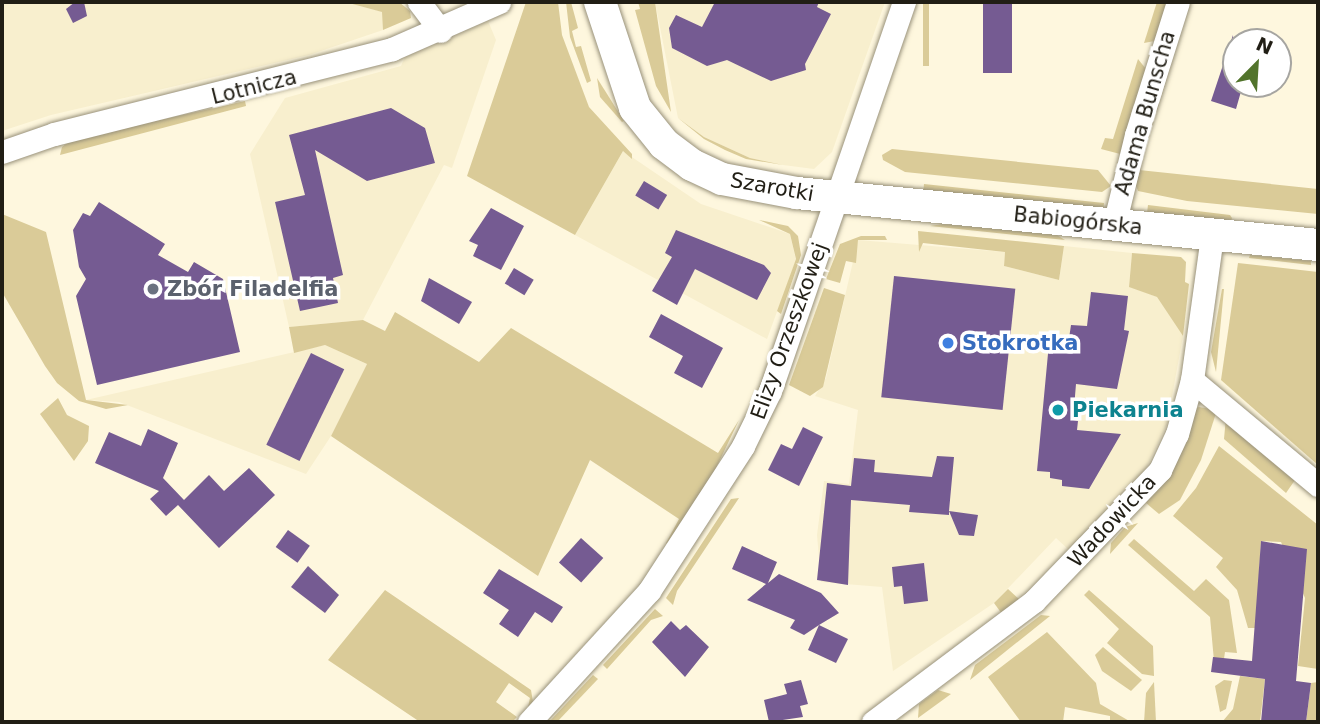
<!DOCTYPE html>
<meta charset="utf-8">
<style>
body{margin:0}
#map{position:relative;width:1320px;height:724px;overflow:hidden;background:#fef7de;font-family:"DejaVu Sans",sans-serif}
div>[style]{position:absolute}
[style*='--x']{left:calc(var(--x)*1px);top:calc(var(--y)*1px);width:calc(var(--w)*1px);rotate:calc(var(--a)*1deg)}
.built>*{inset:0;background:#f8efce}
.green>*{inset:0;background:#dacb98;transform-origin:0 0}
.building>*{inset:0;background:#755b92;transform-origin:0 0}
.roads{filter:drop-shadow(0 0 2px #98917a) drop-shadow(0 0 2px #98917a)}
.street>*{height:23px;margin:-11.5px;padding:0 11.5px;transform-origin:11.5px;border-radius:11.5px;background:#fff}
.secondary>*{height:32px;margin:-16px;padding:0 16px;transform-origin:16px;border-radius:16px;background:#fff}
.dots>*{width:19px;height:19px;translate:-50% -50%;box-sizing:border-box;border:4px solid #fff;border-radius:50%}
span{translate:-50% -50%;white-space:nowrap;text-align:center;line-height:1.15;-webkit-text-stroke:7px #fff;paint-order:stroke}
.street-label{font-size:21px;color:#211e15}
.worship-label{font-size:21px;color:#5b616d;font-weight:700}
.left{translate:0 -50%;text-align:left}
.shop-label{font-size:21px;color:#366cbe;font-weight:700}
.culture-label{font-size:21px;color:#0d838f;font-weight:700}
.frame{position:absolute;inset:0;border:4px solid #211e15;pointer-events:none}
.north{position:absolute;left:1222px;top:28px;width:70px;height:70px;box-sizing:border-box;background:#fff;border:2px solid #a6a5a1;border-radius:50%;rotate:24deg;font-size:19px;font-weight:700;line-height:28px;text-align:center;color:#211e15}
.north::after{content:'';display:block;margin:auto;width:24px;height:32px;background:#52742c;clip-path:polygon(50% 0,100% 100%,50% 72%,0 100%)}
</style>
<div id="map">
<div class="built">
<div style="clip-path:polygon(2px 2px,345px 2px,383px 12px,383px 30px,309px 55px,51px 115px,2px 131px)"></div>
<div style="clip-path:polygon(655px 2px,885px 2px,832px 152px,814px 169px,783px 165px,750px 158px,704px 137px,678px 118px)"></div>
<div style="clip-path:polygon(488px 21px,496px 40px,452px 168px,444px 165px,363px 320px,289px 327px,250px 154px,285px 98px,401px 66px,405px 57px)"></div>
<div style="clip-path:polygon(623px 151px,701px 204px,790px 234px,796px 260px,767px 339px,575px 235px)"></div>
<div style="clip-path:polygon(858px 240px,1005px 252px,1004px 266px,1059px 280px,1064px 246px,1132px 253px,1129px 286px,1157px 297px,1183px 336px,1167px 424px,1142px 477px,1069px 550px,1056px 538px,994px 603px,893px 671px,882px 587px,821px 582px,817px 535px,824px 481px,849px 484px,858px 410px,815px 396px,826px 378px)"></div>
<div style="clip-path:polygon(325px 345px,367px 364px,331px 436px,306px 474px,119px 402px,86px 400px)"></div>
</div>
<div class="green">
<div style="clip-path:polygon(345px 2px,399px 2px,410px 11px,411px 18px,383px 30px,382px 12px)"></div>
<div style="clip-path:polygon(526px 2px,558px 2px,562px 35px,589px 107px,632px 154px,632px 159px,623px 151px,575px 235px,467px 176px)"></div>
<div style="clip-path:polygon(566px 2px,571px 2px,578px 28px,572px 31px,576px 47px,581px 46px,591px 81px,587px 83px,570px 37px)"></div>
<div style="clip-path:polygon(638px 2px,655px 2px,671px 112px,656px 86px,635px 10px,640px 9px)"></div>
<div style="left:923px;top:2px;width:6px;height:64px"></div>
<div style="clip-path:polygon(1157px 2px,1172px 2px,1160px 40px,1144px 43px)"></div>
<div style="clip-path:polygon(1138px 59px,1150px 74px,1124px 155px,1101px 149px,1105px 138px,1113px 139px)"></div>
<div style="clip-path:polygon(1171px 64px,1139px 170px,1318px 189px,1318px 214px,1187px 201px,1138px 191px,1133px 178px,1163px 66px)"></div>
<div style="clip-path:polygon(597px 78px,624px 121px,622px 122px,600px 97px)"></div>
<div style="clip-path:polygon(245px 101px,246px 106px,60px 155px,62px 147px,71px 140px)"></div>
<div style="clip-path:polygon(678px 118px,704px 137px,750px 158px,783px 165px,746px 159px,725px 150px,704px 139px)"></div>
<div style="clip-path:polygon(892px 149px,1098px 170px,1111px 186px,1102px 192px,905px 172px,883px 160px,882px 155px)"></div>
<div style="left:924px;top:184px;width:181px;height:7px;rotate:6deg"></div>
<div style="clip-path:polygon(1148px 205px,1230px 215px,1232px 218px,1231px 221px,1147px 213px)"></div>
<div style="clip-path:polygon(2px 214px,46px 232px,86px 400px,128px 405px,106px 409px,79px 401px,57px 383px,45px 366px,2px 292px)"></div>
<div style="clip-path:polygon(759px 220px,788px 226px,798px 236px,801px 255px,781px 314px,777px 311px,796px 259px,790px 234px)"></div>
<div style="clip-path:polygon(943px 224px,1057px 235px,1065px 240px,930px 226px)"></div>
<div style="clip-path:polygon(918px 231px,1064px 246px,1059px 280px,1004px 266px,1005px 252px,923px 243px,919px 252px)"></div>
<div style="clip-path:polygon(861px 236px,885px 236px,887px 240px,858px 240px,856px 263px,846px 261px,840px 283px,826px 279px,840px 244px)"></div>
<div style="clip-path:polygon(1132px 253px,1181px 257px,1186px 262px,1185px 282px,1189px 284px,1183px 336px,1157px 297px,1129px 287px)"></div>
<div style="clip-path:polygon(1250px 255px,1311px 261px,1311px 265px,1249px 258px)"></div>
<div style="clip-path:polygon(1238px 263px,1318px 272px,1318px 465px,1221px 380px)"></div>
<div style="clip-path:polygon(824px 288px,845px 295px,823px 387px,810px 396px,789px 385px)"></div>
<div style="clip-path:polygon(1222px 289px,1224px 289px,1216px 372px,1211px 352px)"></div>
<div style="clip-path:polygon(395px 312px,479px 362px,511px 328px,718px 453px,739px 420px,706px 489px,670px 545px,666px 543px,679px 519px,590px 460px,538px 576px,331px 436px,367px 364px,325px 345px,294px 353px,289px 327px,363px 320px,385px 331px)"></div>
<div style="clip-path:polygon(58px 398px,67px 415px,89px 426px,88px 441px,74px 461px,40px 414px)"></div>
<div style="clip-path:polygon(1199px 407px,1217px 410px,1201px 460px,1180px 500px,1159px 514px,1146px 503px,1191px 410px)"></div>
<div style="clip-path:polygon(1226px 417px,1295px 480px,1286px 493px,1224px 439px)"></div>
<div style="clip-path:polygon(1219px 446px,1318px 525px,1318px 669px,1298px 666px,1305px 598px,1281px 542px,1261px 541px,1256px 628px,1248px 628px,1237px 590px,1216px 567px,1223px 558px,1173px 516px,1196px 488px)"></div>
<div style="clip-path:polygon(739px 498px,677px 591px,673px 605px,666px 598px,731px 499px)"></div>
<div style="clip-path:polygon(1138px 523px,1110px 554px,1111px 543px,1125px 527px)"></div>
<div style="clip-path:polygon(1134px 539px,1194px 591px,1206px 579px,1229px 600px,1237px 653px,1225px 652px,1222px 672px,1215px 672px,1210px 617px,1128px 545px)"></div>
<div style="clip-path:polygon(1008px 589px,1020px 600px,1002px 614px,994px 603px)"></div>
<div style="clip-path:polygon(385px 590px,531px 690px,533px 702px,528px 707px,530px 698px,509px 683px,496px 702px,517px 717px,512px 722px,420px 722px,328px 660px)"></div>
<div style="clip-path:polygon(1089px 590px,1153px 646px,1154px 676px,1142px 674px,1107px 643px,1119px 629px,1084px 595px)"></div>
<div style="clip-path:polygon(655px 609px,663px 616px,651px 620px,607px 669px,603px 665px)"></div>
<div style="clip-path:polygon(1041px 615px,1050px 616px,970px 680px,975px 665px)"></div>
<div style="clip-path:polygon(1047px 632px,1096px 683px,1100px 704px,1131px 722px,1110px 722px,1110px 716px,1065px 707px,1063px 722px,1021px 722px,988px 677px)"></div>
<div style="clip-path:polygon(1103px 647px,1142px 680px,1131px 691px,1102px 671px,1095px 655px)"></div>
<div style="clip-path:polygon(593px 675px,598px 679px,557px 722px,549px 722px)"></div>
<div style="clip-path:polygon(1240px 676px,1265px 679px,1260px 722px,1222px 722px,1233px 709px)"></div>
<div style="clip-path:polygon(1224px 680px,1232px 681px,1226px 709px,1220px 712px,1215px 686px)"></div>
<div style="clip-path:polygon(1154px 682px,1156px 722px,1144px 722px,1146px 693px)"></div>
<div style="clip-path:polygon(1318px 682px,1318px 722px,1306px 722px,1311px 683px)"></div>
<div style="clip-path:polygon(938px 690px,951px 694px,918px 718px,919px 704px)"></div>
</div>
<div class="building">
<div style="clip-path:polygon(75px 2px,84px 2px,87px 16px,73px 23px,66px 9px)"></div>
<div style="clip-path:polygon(715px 2px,819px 2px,817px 7px,831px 14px,805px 64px,806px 70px,771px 81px,727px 60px,707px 66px,672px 48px,669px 28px,676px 15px,702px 27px)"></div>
<div style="left:983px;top:2px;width:29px;height:71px"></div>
<div style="clip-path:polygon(1233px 35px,1236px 86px,1242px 88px,1236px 109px,1211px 101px)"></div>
<div style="clip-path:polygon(391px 108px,425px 128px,435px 163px,367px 181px,315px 150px,343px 275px,333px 278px,338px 303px,300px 311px,275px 202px,305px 195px,289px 135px)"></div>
<div style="left:644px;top:181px;width:27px;height:17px;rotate:31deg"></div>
<div style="clip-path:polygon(99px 202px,165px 244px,158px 255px,188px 272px,194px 262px,223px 279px,240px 352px,97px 385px,76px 296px,86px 279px,79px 267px,73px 230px,83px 213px,90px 216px)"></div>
<div style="clip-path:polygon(491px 208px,524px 226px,501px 270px,473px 256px,478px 245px,469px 241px)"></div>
<div style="clip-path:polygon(676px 230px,764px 265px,771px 273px,757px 300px,695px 269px,677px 305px,652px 291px,672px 257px,665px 253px)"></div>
<div style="left:514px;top:268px;width:23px;height:18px;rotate:31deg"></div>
<div style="left:894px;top:276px;width:122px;height:122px;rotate:6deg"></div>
<div style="clip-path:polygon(429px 278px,472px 302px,459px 324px,421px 301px)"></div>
<div style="clip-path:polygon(1091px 292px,1128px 296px,1124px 330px,1129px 331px,1117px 389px,1076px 384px,1073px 420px,1078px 421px,1077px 430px,1121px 434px,1089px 489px,1062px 486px,1062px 480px,1050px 478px,1050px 472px,1037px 471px,1049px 343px,1068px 345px,1071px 325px,1087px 326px)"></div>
<div style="clip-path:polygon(661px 314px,723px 348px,702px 388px,674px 373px,683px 356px,649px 337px)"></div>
<div style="left:311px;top:353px;width:37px;height:102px;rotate:26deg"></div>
<div style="clip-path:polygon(803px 427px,823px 437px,799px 486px,768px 470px,781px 444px,792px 449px)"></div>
<div style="clip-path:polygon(148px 429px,178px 443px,163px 478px,184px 500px,209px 475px,224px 491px,249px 468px,275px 495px,219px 548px,178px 505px,166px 516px,150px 499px,159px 491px,95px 463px,109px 432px,141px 446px)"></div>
<div style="clip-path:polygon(937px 456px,954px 457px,949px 511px,978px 515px,974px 536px,959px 535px,949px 511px,949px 515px,909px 512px,910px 505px,851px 500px,848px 585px,817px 580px,827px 483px,851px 486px,854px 458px,875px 460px,874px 472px,932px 477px)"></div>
<div style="left:288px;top:530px;width:27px;height:21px;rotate:36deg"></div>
<div style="left:581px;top:538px;width:30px;height:33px;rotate:42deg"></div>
<div style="clip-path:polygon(1261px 541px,1307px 549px,1296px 681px,1311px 683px,1306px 722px,1261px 722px,1265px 679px,1211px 672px,1213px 657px,1252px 661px)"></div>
<div style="clip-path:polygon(742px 546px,777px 562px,768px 583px,779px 574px,821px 593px,839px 613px,819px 625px,848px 639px,836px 663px,808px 650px,819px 625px,804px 635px,790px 628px,795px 620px,747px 600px,766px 584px,732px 569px)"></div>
<div style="clip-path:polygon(924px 563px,928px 601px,904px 604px,902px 586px,894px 587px,892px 567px)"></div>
<div style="clip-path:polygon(308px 566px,339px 595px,325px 613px,291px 587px)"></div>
<div style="clip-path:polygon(499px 569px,563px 607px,552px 623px,535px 612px,518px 637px,499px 624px,509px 610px,483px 593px)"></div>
<div style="clip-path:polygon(671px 621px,680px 630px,686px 625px,709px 647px,685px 677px,652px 642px)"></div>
<div style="clip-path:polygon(801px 680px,808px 704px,800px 706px,803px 717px,769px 722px,764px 700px,787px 694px,784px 684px)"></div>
</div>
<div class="roads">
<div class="street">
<div style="--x:419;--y:2;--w:36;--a:53"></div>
<div style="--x:2;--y:152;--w:55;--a:-19.1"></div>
<div style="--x:54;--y:134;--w:349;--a:-14.1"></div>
<div style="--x:392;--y:49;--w:117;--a:-23.7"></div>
<div style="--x:1114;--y:225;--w:93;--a:-76.3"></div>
<div style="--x:1136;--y:135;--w:139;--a:-72.5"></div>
<div style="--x:1192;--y:380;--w:164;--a:39.8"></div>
<div style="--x:529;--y:722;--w:178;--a:-47.5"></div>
<div style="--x:649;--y:591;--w:173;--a:-57"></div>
<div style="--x:743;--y:446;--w:61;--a:-63.9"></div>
<div style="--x:770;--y:391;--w:411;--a:-71"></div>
<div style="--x:873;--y:722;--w:201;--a:-36.9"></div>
<div style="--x:1034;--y:601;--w:182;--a:-46.1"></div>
<div style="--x:1160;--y:470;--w:40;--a:-65"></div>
<div style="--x:1177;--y:434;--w:56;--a:-74.5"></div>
<div style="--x:1192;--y:380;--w:146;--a:-82.1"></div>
</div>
<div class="secondary">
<div style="--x:600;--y:2;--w:112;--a:71.7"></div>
<div style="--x:635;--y:108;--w:46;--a:51.1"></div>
<div style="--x:664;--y:144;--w:35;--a:37"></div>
<div style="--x:692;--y:165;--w:33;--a:25"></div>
<div style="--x:722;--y:179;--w:76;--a:10.6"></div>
<div style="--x:797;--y:193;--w:524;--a:5.7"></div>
</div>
</div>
<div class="dots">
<div style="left:153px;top:289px;background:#6b7280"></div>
<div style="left:948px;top:343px;background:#3f7fe0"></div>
<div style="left:1058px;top:410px;background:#0f9aa8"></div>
</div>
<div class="street-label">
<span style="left:254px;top:87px;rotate:-14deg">Lotnicza</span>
<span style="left:1145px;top:113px;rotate:-74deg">Adama Bunscha</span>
<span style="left:772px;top:187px;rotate:10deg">Szarotki</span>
<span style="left:1078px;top:221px;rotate:6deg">Babiogórska</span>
<span style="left:789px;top:331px;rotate:-70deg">Elizy Orzeszkowej</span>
<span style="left:1112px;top:521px;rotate:-47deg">Wadowicka</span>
</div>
<div class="worship-label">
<span class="left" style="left:167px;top:289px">Zbór Filadelfia</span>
</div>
<div class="shop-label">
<span class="left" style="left:962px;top:343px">Stokrotka</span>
</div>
<div class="culture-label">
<span class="left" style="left:1072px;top:410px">Piekarnia</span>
</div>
<div class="frame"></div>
<div class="north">N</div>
</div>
